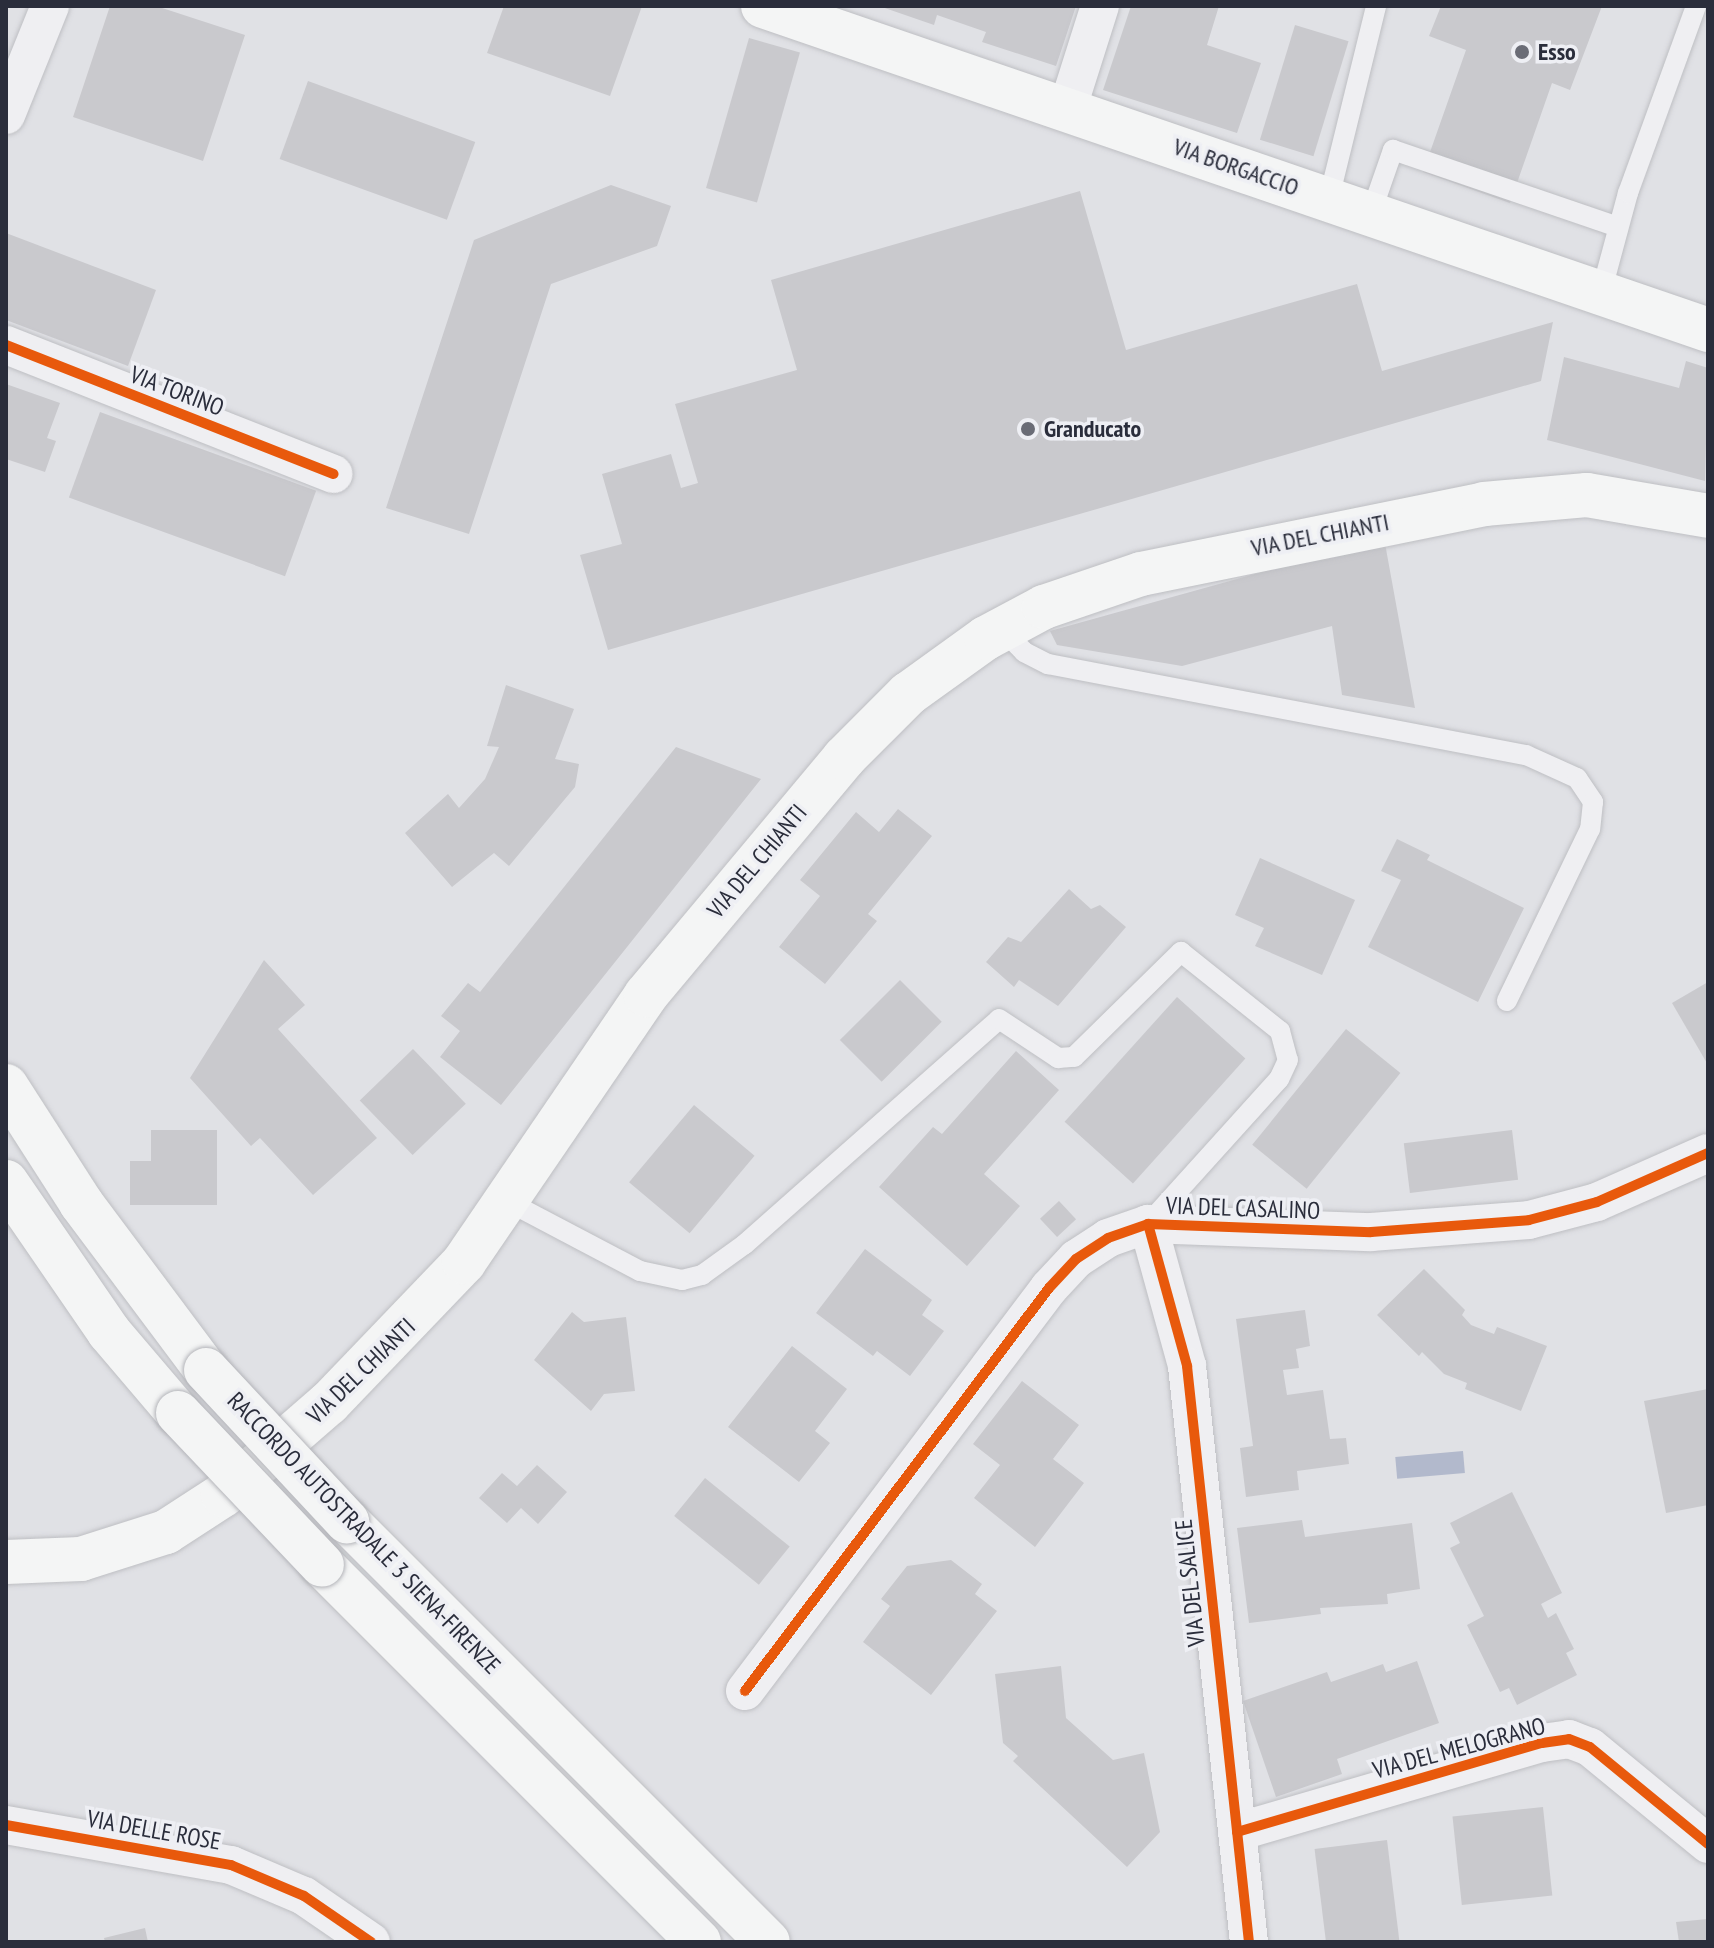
<!DOCTYPE html>
<style>
body{margin:0}
#map{position:relative;width:1714px;height:1948px;overflow:hidden;background:#e0e1e5;font-family:"PT Sans Narrow",sans-serif}
div>[style]{position:absolute}
[style*='--x']{left:calc(var(--x)*1px);top:calc(var(--y)*1px);width:calc(var(--w)*1px);rotate:calc(var(--a)*1deg)}
.water>*{inset:0;background:#b2b9cc;transform-origin:0 0}
.building>*{inset:0;background:#c9c9cd;transform-origin:0 0}
.roads{filter:drop-shadow(0 0 2px #bebfc3) drop-shadow(0 0 2px #bebfc3)}
.lane>*{height:20px;margin:-10px;padding:0 10px;transform-origin:10px;border-radius:10px;background:#efeff2}
.street>*{height:38px;margin:-19px;padding:0 19px;transform-origin:19px;border-radius:19px;background:#efeff2}
.secondary>*{height:44px;margin:-22px;padding:0 22px;transform-origin:22px;border-radius:22px;background:#f4f5f5}
.primary>*{height:44px;margin:-22px;padding:0 22px;transform-origin:22px;border-radius:22px;background:#f4f5f5}
.highway>*{height:44px;margin:-22px;padding:0 22px;transform-origin:22px;border-radius:22px;background:#f4f5f5}
.bridges{filter:drop-shadow(0 0 2px #b3b4b9) drop-shadow(0 0 2px #b3b4b9)}
.highway-bridge>*{height:44px;margin:-22px;padding:0 22px;transform-origin:22px;border-radius:22px;background:#f4f5f5}
.cycleway>*{height:10px;margin:-5px;padding:0 5px;transform-origin:5px;border-radius:5px;background:#e8590c}
.dots>*{width:22px;height:22px;translate:-50% -50%;box-sizing:border-box;border:4px solid #eeeff4;border-radius:50%}
span{translate:-50% -50%;white-space:nowrap;text-align:center;line-height:1.15;-webkit-text-stroke:7px #eeeff4;paint-order:stroke}
.poi-label{font-size:24px;color:#2a2d3b;font-weight:700}
.left{translate:0 -50%;text-align:left}
.street-label{font-size:24px;color:#2a2d3b}
.frame{position:absolute;inset:0;border:8px solid #2a2d3b;pointer-events:none}
</style>
<div id="map">
<div class="water">
<div style="left:1463px;top:1451px;width:22px;height:68px;rotate:85deg"></div>
</div>
<div class="building">
<div style="clip-path:polygon(110px 6px,156px 6px,245px 35px,203px 161px,73px 117px)"></div>
<div style="clip-path:polygon(504px 6px,642px 6px,610px 96px,487px 53px)"></div>
<div style="clip-path:polygon(879px 6px,1076px 6px,1056px 66px,982px 42px,986px 32px,937px 15px,934px 25px)"></div>
<div style="clip-path:polygon(1131px 6px,1219px 6px,1207px 45px,1261px 63px,1237px 133px,1103px 90px)"></div>
<div style="clip-path:polygon(1441px 6px,1602px 6px,1570px 90px,1552px 83px,1510px 203px,1423px 172px,1466px 50px,1429px 36px)"></div>
<div style="left:1295px;top:25px;width:56px;height:120px;rotate:17deg"></div>
<div style="left:749px;top:38px;width:53px;height:156px;rotate:16deg"></div>
<div style="left:308px;top:81px;width:178px;height:83px;rotate:20deg"></div>
<div style="clip-path:polygon(611px 185px,671px 206px,657px 246px,551px 284px,469px 534px,386px 508px,474px 240px)"></div>
<div style="clip-path:polygon(1080px 191px,1126px 350px,1357px 284px,1382px 371px,1553px 322px,1541px 381px,608px 650px,580px 555px,622px 544px,602px 474px,671px 454px,681px 488px,698px 483px,675px 404px,797px 370px,771px 280px)"></div>
<div style="clip-path:polygon(6px 233px,156px 290px,128px 366px,6px 320px)"></div>
<div style="clip-path:polygon(1564px 357px,1679px 388px,1686px 361px,1708px 368px,1705px 481px,1547px 440px)"></div>
<div style="clip-path:polygon(6px 384px,60px 403px,47px 438px,56px 441px,45px 472px,6px 459px)"></div>
<div style="left:100px;top:412px;width:230px;height:91px;rotate:20deg"></div>
<div style="clip-path:polygon(1384px 538px,1415px 708px,1342px 695px,1332px 626px,1182px 666px,1057px 645px,1050px 631px)"></div>
<div style="clip-path:polygon(506px 685px,574px 709px,555px 759px,579px 764px,575px 787px,509px 866px,494px 853px,452px 887px,405px 833px,448px 794px,459px 808px,485px 779px,499px 747px,487px 746px)"></div>
<div style="clip-path:polygon(676px 747px,761px 779px,501px 1105px,440px 1057px,460px 1031px,441px 1016px,468px 983px,480px 992px)"></div>
<div style="clip-path:polygon(898px 809px,932px 836px,868px 914px,877px 921px,825px 984px,779px 947px,820px 896px,800px 880px,856px 812px,879px 832px)"></div>
<div style="clip-path:polygon(1397px 839px,1430px 855px,1427px 860px,1524px 908px,1478px 1002px,1368px 947px,1401px 880px,1381px 871px)"></div>
<div style="clip-path:polygon(1260px 858px,1355px 900px,1322px 975px,1255px 946px,1264px 928px,1235px 915px)"></div>
<div style="clip-path:polygon(1069px 889px,1091px 909px,1100px 905px,1126px 927px,1058px 1006px,1019px 980px,1014px 987px,986px 962px,1008px 937px,1021px 942px)"></div>
<div style="clip-path:polygon(264px 960px,305px 1005px,278px 1029px,377px 1138px,313px 1195px,260px 1138px,251px 1146px,190px 1078px)"></div>
<div style="left:900px;top:980px;width:59px;height:85px;rotate:45deg"></div>
<div style="clip-path:polygon(1708px 982px,1708px 1065px,1672px 1003px)"></div>
<div style="left:1177px;top:997px;width:92px;height:168px;rotate:42deg"></div>
<div style="left:1346px;top:1029px;width:70px;height:149px;rotate:39deg"></div>
<div style="left:413px;top:1049px;width:76px;height:74px;rotate:46deg"></div>
<div style="clip-path:polygon(1016px 1051px,1059px 1090px,984px 1174px,1020px 1206px,967px 1266px,879px 1187px,933px 1127px,942px 1134px)"></div>
<div style="left:694px;top:1105px;width:79px;height:101px;rotate:40deg"></div>
<div style="clip-path:polygon(151px 1130px,217px 1130px,217px 1205px,130px 1205px,130px 1161px,151px 1161px)"></div>
<div style="left:1512px;top:1130px;width:50px;height:109px;rotate:83deg"></div>
<div style="left:1059px;top:1201px;width:25px;height:26px;rotate:47deg"></div>
<div style="clip-path:polygon(865px 1249px,932px 1300px,922px 1315px,944px 1331px,910px 1376px,877px 1351px,873px 1356px,816px 1313px)"></div>
<div style="clip-path:polygon(1424px 1269px,1465px 1310px,1462px 1315px,1471px 1325px,1494px 1334px,1497px 1327px,1547px 1346px,1521px 1411px,1465px 1389px,1467px 1383px,1444px 1374px,1422px 1352px,1419px 1356px,1377px 1315px)"></div>
<div style="clip-path:polygon(1305px 1310px,1310px 1346px,1296px 1349px,1299px 1368px,1283px 1370px,1287px 1395px,1323px 1390px,1330px 1439px,1346px 1438px,1349px 1464px,1297px 1471px,1299px 1490px,1246px 1497px,1240px 1448px,1253px 1446px,1236px 1319px)"></div>
<div style="clip-path:polygon(572px 1312px,584px 1322px,626px 1317px,635px 1391px,604px 1394px,591px 1411px,534px 1360px)"></div>
<div style="clip-path:polygon(792px 1346px,847px 1389px,815px 1431px,830px 1443px,799px 1482px,728px 1427px)"></div>
<div style="clip-path:polygon(1022px 1381px,1079px 1425px,1053px 1459px,1084px 1483px,1035px 1547px,974px 1498px,1000px 1465px,973px 1444px)"></div>
<div style="clip-path:polygon(1708px 1389px,1708px 1505px,1666px 1513px,1644px 1401px)"></div>
<div style="clip-path:polygon(537px 1465px,567px 1492px,538px 1524px,521px 1508px,507px 1523px,479px 1498px,502px 1473px,517px 1486px)"></div>
<div style="left:705px;top:1478px;width:109px;height:49px;rotate:39deg"></div>
<div style="clip-path:polygon(1512px 1492px,1562px 1593px,1541px 1604px,1548px 1618px,1556px 1613px,1574px 1649px,1566px 1653px,1577px 1675px,1517px 1705px,1509px 1688px,1500px 1692px,1467px 1625px,1484px 1616px,1450px 1548px,1460px 1543px,1450px 1523px)"></div>
<div style="clip-path:polygon(1302px 1520px,1305px 1537px,1412px 1523px,1420px 1589px,1387px 1594px,1388px 1604px,1320px 1608px,1321px 1614px,1249px 1623px,1237px 1528px)"></div>
<div style="clip-path:polygon(951px 1560px,982px 1584px,975px 1594px,997px 1611px,931px 1695px,863px 1642px,890px 1606px,881px 1599px,907px 1566px)"></div>
<div style="clip-path:polygon(1417px 1661px,1439px 1723px,1337px 1759px,1342px 1774px,1276px 1797px,1243px 1701px,1327px 1672px,1331px 1682px,1383px 1664px,1386px 1672px)"></div>
<div style="clip-path:polygon(1061px 1666px,1066px 1718px,1113px 1760px,1144px 1753px,1160px 1832px,1127px 1867px,1013px 1761px,1018px 1756px,1003px 1743px,995px 1674px)"></div>
<div style="left:1543px;top:1807px;width:89px;height:91px;rotate:84deg"></div>
<div style="left:1387px;top:1840px;width:103px;height:73px;rotate:83deg"></div>
<div style="clip-path:polygon(1708px 1919px,1708px 1942px,1679px 1942px,1676px 1922px)"></div>
<div style="clip-path:polygon(145px 1928px,148px 1942px,105px 1942px,104px 1938px)"></div>
</div>
<div class="roads">
<div class="lane">
<div style="--x:1329;--y:198;--w:198;--a:-76.2"></div>
<div style="--x:1371;--y:213;--w:67;--a:-70.8"></div>
<div style="--x:1393;--y:150;--w:238;--a:18.9"></div>
<div style="--x:1601;--y:293;--w:104;--a:-74.9"></div>
<div style="--x:1628;--y:193;--w:199;--a:-70"></div>
<div style="--x:1002;--y:629;--w:32;--a:46"></div>
<div style="--x:1024;--y:652;--w:27;--a:27"></div>
<div style="--x:1048;--y:664;--w:487;--a:10.8"></div>
<div style="--x:1526;--y:755;--w:56;--a:24.3"></div>
<div style="--x:1577;--y:778;--w:29;--a:56"></div>
<div style="--x:1593;--y:802;--w:27;--a:96"></div>
<div style="--x:1590;--y:829;--w:191;--a:115.8"></div>
<div style="--x:507;--y:1201;--w:150;--a:27.8"></div>
<div style="--x:640;--y:1271;--w:43;--a:12.1"></div>
<div style="--x:682;--y:1280;--w:21;--a:-14"></div>
<div style="--x:702;--y:1275;--w:53;--a:-35.8"></div>
<div style="--x:745;--y:1244;--w:339;--a:-41.5"></div>
<div style="--x:999;--y:1019;--w:71;--a:33.5"></div>
<div style="--x:1058;--y:1058;--w:16;--a:-4"></div>
<div style="--x:1074;--y:1057;--w:150;--a:-44.5"></div>
<div style="--x:1181;--y:952;--w:127;--a:38.6"></div>
<div style="--x:1280;--y:1031;--w:30;--a:75"></div>
<div style="--x:1288;--y:1060;--w:21;--a:115"></div>
<div style="--x:1279;--y:1079;--w:195;--a:132.1"></div>
</div>
<div class="street">
<div style="--x:1067;--y:110;--w:109;--a:-72.4"></div>
<div style="--x:6;--y:115;--w:118;--a:-68"></div>
<div style="--x:6;--y:345;--w:352;--a:21.5"></div>
<div style="--x:1148;--y:1224;--w:147;--a:74.6"></div>
<div style="--x:1187;--y:1366;--w:579;--a:83.86"></div>
<div style="--x:745;--y:1691;--w:505;--a:-52.97"></div>
<div style="--x:1049;--y:1288;--w:40;--a:-47"></div>
<div style="--x:1076;--y:1259;--w:38;--a:-33"></div>
<div style="--x:1108;--y:1238;--w:42;--a:-19.3"></div>
<div style="--x:1148;--y:1224;--w:223;--a:2.1"></div>
<div style="--x:1371;--y:1232;--w:158;--a:-4.3"></div>
<div style="--x:1529;--y:1220;--w:70;--a:-14.8"></div>
<div style="--x:1597;--y:1202;--w:121;--a:-23.8"></div>
<div style="--x:6;--y:1825;--w:229;--a:10.1"></div>
<div style="--x:231;--y:1865;--w:79;--a:23"></div>
<div style="--x:304;--y:1896;--w:81;--a:34.5"></div>
<div style="--x:1237;--y:1832;--w:318;--a:-16.3"></div>
<div style="--x:1542;--y:1743;--w:27;--a:-8"></div>
<div style="--x:1569;--y:1739;--w:22;--a:21"></div>
<div style="--x:1590;--y:1747;--w:153;--a:39.4"></div>
</div>
<div class="secondary">
<div style="--x:763;--y:6;--w:999;--a:18.92"></div>
</div>
<div class="primary">
<div style="--x:6;--y:1562;--w:75;--a:-2.3"></div>
<div style="--x:81;--y:1559;--w:89;--a:-17.6"></div>
<div style="--x:166;--y:1532;--w:68;--a:-33"></div>
<div style="--x:223;--y:1495;--w:140;--a:-41"></div>
<div style="--x:329;--y:1403;--w:195;--a:-46.2"></div>
<div style="--x:464;--y:1262;--w:323;--a:-55.7"></div>
<div style="--x:646;--y:995;--w:309;--a:-50.1"></div>
<div style="--x:844;--y:758;--w:91;--a:-45"></div>
<div style="--x:908;--y:694;--w:96;--a:-35.7"></div>
<div style="--x:986;--y:638;--w:66;--a:-28.1"></div>
<div style="--x:1044;--y:607;--w:102;--a:-18.8"></div>
<div style="--x:1141;--y:574;--w:350;--a:-11.5"></div>
<div style="--x:1484;--y:504;--w:103;--a:-5"></div>
<div style="--x:1587;--y:495;--w:123;--a:9.8"></div>
</div>
<div class="highway">
<div style="--x:6;--y:1086;--w:139;--a:57.3"></div>
<div style="--x:81;--y:1203;--w:209;--a:53.2"></div>
<div style="--x:6;--y:1182;--w:182;--a:55.5"></div>
<div style="--x:109;--y:1332;--w:106;--a:49.6"></div>
<div style="--x:347;--y:1521;--w:595;--a:45"></div>
<div style="--x:322;--y:1565;--w:533;--a:45"></div>
</div>
</div>
<div class="bridges">
<div class="highway-bridge">
<div style="--x:206;--y:1370;--w:207;--a:47"></div>
<div style="--x:178;--y:1413;--w:209;--a:46.5"></div>
</div>
</div>
<div class="cycleway">
<div style="--x:6;--y:345;--w:352;--a:21.5"></div>
<div style="--x:1148;--y:1224;--w:147;--a:74.6"></div>
<div style="--x:1187;--y:1366;--w:579;--a:83.86"></div>
<div style="--x:745;--y:1691;--w:505;--a:-52.97"></div>
<div style="--x:1049;--y:1288;--w:40;--a:-47"></div>
<div style="--x:1076;--y:1259;--w:38;--a:-33"></div>
<div style="--x:1108;--y:1238;--w:42;--a:-19.3"></div>
<div style="--x:1148;--y:1224;--w:223;--a:2.1"></div>
<div style="--x:1371;--y:1232;--w:158;--a:-4.3"></div>
<div style="--x:1529;--y:1220;--w:70;--a:-14.8"></div>
<div style="--x:1597;--y:1202;--w:121;--a:-23.8"></div>
<div style="--x:6;--y:1825;--w:229;--a:10.1"></div>
<div style="--x:231;--y:1865;--w:79;--a:23"></div>
<div style="--x:304;--y:1896;--w:81;--a:34.5"></div>
<div style="--x:1237;--y:1832;--w:318;--a:-16.3"></div>
<div style="--x:1542;--y:1743;--w:27;--a:-8"></div>
<div style="--x:1569;--y:1739;--w:22;--a:21"></div>
<div style="--x:1590;--y:1747;--w:153;--a:39.4"></div>
</div>
<div class="dots">
<div style="left:1522px;top:52px;background:#6a6c76"></div>
<div style="left:1028px;top:429px;background:#6a6c76"></div>
</div>
<div class="poi-label">
<span class="left" style="left:1538px;top:52px">Esso</span>
<span class="left" style="left:1044px;top:429px">Granducato</span>
</div>
<div class="street-label">
<span style="left:1236px;top:167px;rotate:19deg">VIA BORGACCIO</span>
<span style="left:177px;top:391px;rotate:21deg">VIA TORINO</span>
<span style="left:1320px;top:535px;rotate:-11deg">VIA DEL CHIANTI</span>
<span style="left:757px;top:861px;rotate:-50deg">VIA DEL CHIANTI</span>
<span style="left:1243px;top:1208px;rotate:2deg">VIA DEL CASALINO</span>
<span style="left:361px;top:1371px;rotate:-44deg">VIA DEL CHIANTI</span>
<span style="left:364px;top:1533px;rotate:46deg">RACCORDO AUTOSTRADALE 3 SIENA-FIRENZE</span>
<span style="left:1190px;top:1583px;rotate:-96deg">VIA DEL SALICE</span>
<span style="left:1459px;top:1748px;rotate:-15deg">VIA DEL MELOGRANO</span>
<span style="left:154px;top:1830px;rotate:10deg">VIA DELLE ROSE</span>
</div>
<div class="frame"></div>
</div>
